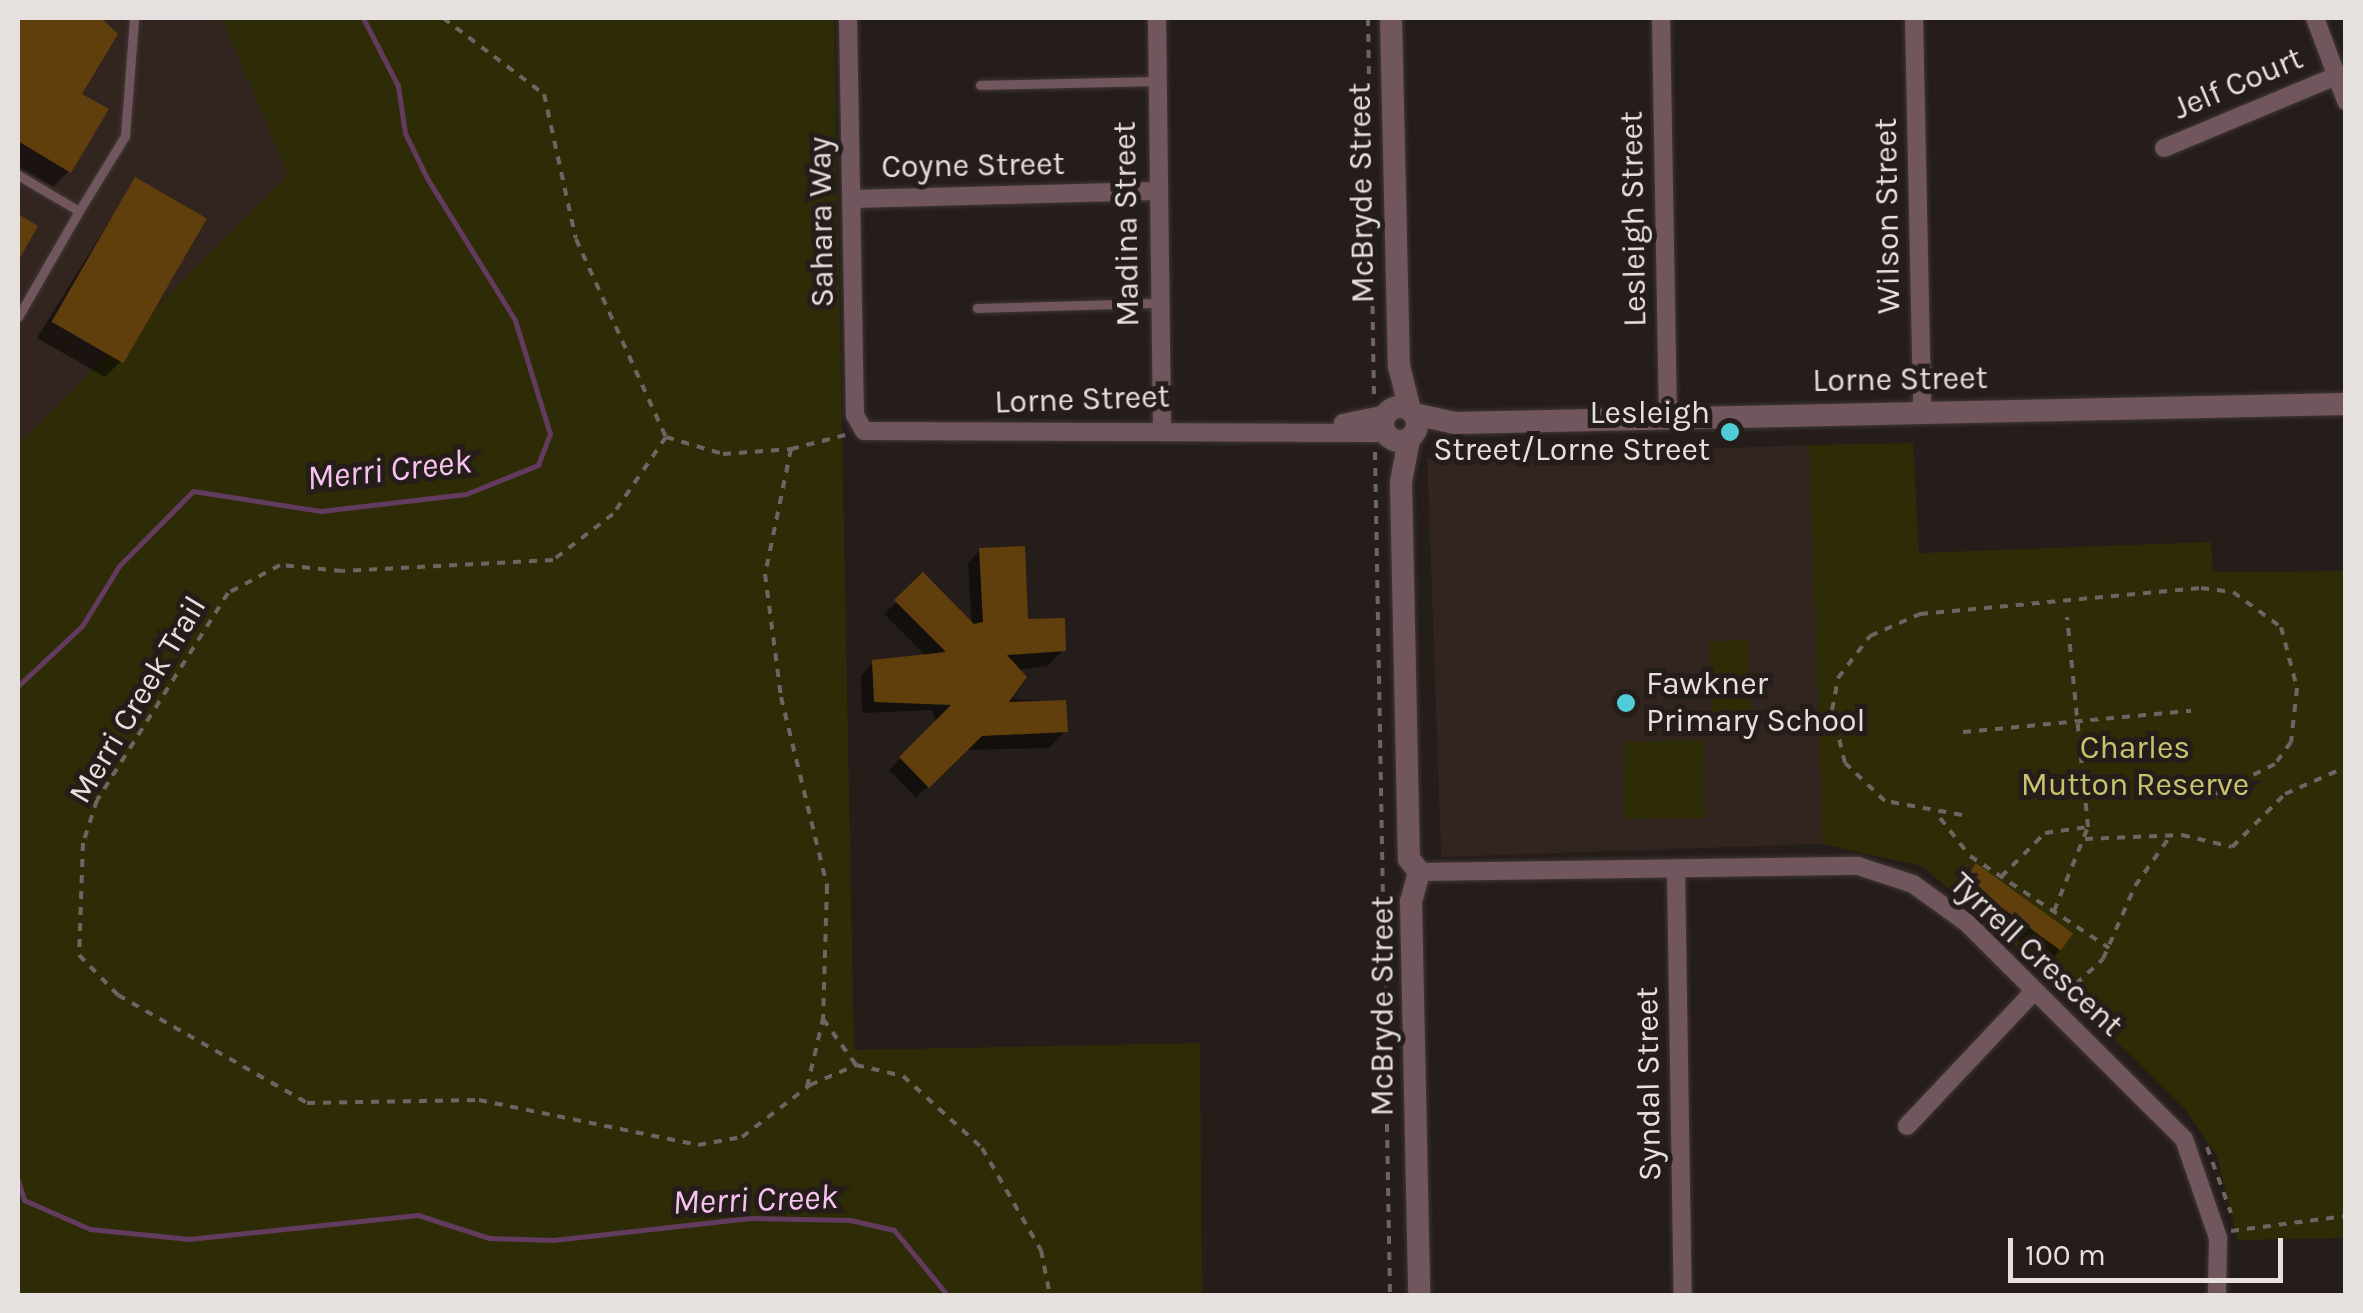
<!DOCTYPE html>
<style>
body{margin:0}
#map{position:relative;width:2363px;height:1313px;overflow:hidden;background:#251d1a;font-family:Karla,sans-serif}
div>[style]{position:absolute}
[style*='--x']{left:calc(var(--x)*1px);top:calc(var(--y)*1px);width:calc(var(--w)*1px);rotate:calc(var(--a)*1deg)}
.built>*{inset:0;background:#32241f;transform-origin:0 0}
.green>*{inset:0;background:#2e2c06;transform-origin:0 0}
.shadow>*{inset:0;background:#0007;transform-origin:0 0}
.stream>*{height:5px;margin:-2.5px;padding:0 2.5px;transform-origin:2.5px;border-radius:2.5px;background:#633b5e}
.building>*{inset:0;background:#603f0d;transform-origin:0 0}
.path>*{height:4px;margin-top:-2px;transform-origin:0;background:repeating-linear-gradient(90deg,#6c6562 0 8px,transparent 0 16px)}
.roads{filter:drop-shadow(0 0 2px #403835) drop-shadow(0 0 2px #403835)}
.service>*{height:9px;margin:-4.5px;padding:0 4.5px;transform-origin:4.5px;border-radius:4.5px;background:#71575d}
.minor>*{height:18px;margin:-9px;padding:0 9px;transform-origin:9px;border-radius:9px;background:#71575d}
.tertiary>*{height:22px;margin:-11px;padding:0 11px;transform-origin:11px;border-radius:11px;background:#71575d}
.tertiary>.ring{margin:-11px;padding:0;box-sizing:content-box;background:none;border:22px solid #71575d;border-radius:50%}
.dots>*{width:28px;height:28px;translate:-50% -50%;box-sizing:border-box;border:5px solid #251d1a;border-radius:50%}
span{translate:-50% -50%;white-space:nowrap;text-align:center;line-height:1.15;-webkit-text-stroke:10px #251d1a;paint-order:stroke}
.street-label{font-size:32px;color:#e6e0de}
.poi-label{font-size:32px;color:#e6e0de}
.right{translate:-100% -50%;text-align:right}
.left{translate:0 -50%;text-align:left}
.park-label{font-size:32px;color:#c9c36e}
.water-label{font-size:35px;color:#f9c3f1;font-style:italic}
.frame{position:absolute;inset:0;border:20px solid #e6e0de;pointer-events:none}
.scale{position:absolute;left:2008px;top:1238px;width:275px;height:45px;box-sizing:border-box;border:5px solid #e6e0de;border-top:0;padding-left:12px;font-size:30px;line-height:35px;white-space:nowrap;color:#e6e0de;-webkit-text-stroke:8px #251d1a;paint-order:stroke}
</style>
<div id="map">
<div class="built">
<div style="clip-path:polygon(18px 18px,222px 18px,288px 175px,18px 445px)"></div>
<div style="left:1809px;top:445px;width:399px;height:382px;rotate:88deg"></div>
</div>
<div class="green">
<div style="clip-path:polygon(222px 18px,834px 18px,854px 1050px,1200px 1043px,1202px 1295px,18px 1296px,18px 445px,288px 175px)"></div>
<div style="clip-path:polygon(1913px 443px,1919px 553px,2211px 542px,2213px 572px,2345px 571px,2345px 1238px,2238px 1240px,2217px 1156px,2184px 1108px,2052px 978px,1922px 866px,1823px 844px,1809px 445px)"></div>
<div style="left:1748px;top:640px;width:85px;height:39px;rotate:88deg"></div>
<div style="left:1704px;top:740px;width:78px;height:81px;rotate:89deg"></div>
</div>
<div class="shadow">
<div style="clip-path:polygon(18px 18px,99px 18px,115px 34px,78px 95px,69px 171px,53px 187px,18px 167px)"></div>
<div style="clip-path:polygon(135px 180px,121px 361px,105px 377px,37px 338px)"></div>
<div style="clip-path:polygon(980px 550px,1025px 618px,1064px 650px,1047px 666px,1017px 670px,1025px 678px,1013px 699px,1064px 702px,1065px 731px,1049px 748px,964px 750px,916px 798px,889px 770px,936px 723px,932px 710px,862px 713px,861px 675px,873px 663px,931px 661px,884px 614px,923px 576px,971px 624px,939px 656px,972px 631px,968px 563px)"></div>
<div style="left:1976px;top:866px;width:117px;height:35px;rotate:36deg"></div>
</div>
<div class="stream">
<div style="--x:18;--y:686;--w:88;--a:-43.2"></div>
<div style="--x:82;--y:626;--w:70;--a:-58.3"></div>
<div style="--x:119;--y:566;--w:105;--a:-45.4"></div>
<div style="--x:193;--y:491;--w:130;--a:8.9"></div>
<div style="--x:321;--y:511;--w:146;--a:-6.7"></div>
<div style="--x:466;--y:494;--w:78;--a:-21.9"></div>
<div style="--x:538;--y:465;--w:33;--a:-69"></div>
<div style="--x:550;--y:434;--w:119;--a:-107.1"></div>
<div style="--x:515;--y:320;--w:167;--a:-121.8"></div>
<div style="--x:427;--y:178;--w:50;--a:-116.1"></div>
<div style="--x:405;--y:133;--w:48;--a:-98.5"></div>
<div style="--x:398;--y:86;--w:76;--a:-117.2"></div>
<div style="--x:18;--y:1180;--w:21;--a:73"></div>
<div style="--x:24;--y:1200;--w:72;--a:23.7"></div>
<div style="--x:90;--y:1229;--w:100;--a:5.8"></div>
<div style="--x:189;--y:1239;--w:230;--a:-6"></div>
<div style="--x:418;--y:1215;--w:75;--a:17.9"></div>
<div style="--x:489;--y:1238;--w:64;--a:1.8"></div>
<div style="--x:553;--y:1240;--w:196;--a:-6.4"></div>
<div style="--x:748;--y:1218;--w:102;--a:1.1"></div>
<div style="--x:850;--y:1220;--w:45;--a:12.8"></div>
<div style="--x:894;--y:1230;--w:85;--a:50.7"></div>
</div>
<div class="building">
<div style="clip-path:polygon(18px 18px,101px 18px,118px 34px,82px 94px,109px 109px,71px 173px,18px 141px)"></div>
<div style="left:135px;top:177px;width:83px;height:167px;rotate:30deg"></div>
<div style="clip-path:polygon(18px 214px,38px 226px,18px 261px)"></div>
<div style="clip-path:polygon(1025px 546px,1028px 619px,1065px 618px,1066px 651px,1007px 655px,1027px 677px,1009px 702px,1066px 700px,1068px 732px,982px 736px,929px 788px,899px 757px,951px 705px,874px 702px,872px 660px,946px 652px,894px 600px,923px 572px,974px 624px,983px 622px,979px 548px)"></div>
<div style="left:1976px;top:863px;width:120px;height:21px;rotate:36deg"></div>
</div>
<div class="path">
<div style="--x:443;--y:18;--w:126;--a:37"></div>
<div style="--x:544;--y:94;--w:148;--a:77.6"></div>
<div style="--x:576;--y:239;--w:217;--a:65.6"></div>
<div style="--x:666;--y:437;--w:59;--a:16.6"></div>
<div style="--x:723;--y:454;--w:68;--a:-4.2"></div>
<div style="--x:791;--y:449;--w:128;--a:101.7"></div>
<div style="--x:765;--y:574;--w:124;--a:82.6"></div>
<div style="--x:781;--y:697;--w:195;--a:76.3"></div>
<div style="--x:827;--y:886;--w:133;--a:91.7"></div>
<div style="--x:823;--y:1019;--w:57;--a:54.3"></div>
<div style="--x:856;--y:1065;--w:48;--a:13.2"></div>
<div style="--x:903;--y:1076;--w:107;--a:42.3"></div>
<div style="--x:982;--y:1148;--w:118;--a:60"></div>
<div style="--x:1041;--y:1250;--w:47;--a:78.9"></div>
<div style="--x:1368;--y:18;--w:380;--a:89.1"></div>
<div style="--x:666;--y:437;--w:93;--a:124.5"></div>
<div style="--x:613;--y:514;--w:76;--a:142.5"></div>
<div style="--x:553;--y:560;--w:211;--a:177"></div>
<div style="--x:342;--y:571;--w:62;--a:-174.5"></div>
<div style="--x:280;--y:565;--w:59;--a:151.7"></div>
<div style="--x:228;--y:593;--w:245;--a:122.3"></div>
<div style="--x:97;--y:800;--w:45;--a:108"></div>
<div style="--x:83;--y:843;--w:112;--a:92"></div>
<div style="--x:79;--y:955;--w:56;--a:45.7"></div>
<div style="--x:118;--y:995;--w:218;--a:29.7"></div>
<div style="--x:307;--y:1103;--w:172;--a:-1"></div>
<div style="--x:479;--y:1100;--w:224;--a:11.6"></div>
<div style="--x:698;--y:1145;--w:45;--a:-10.3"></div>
<div style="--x:742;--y:1137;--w:86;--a:-37.4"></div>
<div style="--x:810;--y:1085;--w:50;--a:-23.5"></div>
<div style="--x:791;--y:449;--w:56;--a:-14.5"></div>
<div style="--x:1375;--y:452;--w:844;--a:88.98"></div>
<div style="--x:1963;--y:732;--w:229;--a:-5.3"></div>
<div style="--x:1962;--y:815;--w:78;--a:-169.7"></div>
<div style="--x:1885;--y:801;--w:55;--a:-136.5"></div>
<div style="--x:1845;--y:763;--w:55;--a:-103.8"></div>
<div style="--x:1832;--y:710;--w:33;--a:-79"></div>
<div style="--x:1838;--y:678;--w:53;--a:-52.7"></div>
<div style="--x:1870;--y:636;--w:55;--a:-23.7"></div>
<div style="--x:1920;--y:614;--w:282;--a:-5.3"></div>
<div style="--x:2201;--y:588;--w:32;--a:7"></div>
<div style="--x:2233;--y:592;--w:59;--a:36.1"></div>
<div style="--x:2281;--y:627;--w:63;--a:75.3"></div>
<div style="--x:2297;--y:688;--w:54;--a:96.3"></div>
<div style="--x:2291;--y:742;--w:27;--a:126"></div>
<div style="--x:2275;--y:764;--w:67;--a:153.4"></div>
<div style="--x:1940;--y:818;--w:48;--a:51.7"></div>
<div style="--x:1970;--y:856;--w:167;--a:33.5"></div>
<div style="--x:2085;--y:839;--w:97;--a:-2.4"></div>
<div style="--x:2182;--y:835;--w:51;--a:13.5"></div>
<div style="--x:2232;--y:847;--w:75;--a:-45"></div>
<div style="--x:2285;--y:794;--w:67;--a:-23.9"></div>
<div style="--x:2001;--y:877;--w:62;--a:-45"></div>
<div style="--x:2045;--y:833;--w:43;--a:-7.9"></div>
<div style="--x:2054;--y:911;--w:91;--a:-68"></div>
<div style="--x:2088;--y:827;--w:211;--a:-95.7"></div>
<div style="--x:2064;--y:995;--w:53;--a:-42.7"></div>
<div style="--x:2103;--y:959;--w:80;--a:-66.3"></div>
<div style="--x:2135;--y:886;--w:62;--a:-54.8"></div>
<div style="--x:807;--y:1087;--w:70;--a:-76.8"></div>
<div style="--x:2207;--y:1147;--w:70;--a:70"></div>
<div style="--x:2231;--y:1231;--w:116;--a:-7.4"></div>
</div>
<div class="roads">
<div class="service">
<div style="--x:980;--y:85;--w:174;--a:-1.3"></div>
<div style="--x:18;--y:175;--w:71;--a:30.5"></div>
<div style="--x:79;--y:211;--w:122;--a:119.9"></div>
<div style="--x:79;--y:211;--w:88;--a:-58.5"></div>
<div style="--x:125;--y:136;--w:118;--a:-85.6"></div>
<div style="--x:977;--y:308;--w:181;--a:-1.6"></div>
</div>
<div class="minor">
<div style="--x:848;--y:18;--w:397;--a:89"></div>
<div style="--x:855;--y:415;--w:18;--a:61"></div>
<div style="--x:864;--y:431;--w:522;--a:0.22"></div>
<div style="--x:1157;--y:18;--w:411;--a:89.3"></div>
<div style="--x:1661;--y:18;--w:401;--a:89"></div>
<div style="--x:1914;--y:18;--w:394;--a:88.8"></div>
<div style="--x:2315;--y:18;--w:89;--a:69.5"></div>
<div style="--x:2164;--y:148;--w:186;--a:-22.7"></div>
<div style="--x:852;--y:199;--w:304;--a:-1.5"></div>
<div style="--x:1343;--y:423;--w:44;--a:-11.8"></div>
<div style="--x:1676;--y:871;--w:425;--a:89.1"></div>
<div style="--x:1419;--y:872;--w:439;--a:-0.8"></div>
<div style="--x:1858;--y:866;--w:58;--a:18.1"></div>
<div style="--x:1913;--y:884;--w:67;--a:35.8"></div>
<div style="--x:1967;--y:923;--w:306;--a:44.9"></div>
<div style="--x:2184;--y:1139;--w:105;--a:71"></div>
<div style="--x:2218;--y:1238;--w:58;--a:91"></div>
<div style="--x:1907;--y:1126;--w:185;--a:-46.7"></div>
</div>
<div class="tertiary">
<div style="--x:1391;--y:18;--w:348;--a:88.7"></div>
<div style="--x:1399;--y:366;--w:45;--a:76"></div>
<div class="ring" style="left:1383px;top:407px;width:12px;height:12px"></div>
<div style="--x:1414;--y:414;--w:42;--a:12.4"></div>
<div style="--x:1455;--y:423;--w:891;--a:-1.22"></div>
<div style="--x:1409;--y:439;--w:44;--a:100.5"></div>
<div style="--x:1401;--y:482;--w:377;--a:88.8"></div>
<div style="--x:1409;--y:859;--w:16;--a:52"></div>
<div style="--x:1419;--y:872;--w:30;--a:105"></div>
<div style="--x:1411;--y:901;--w:395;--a:88.8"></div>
</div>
</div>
<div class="dots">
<div style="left:1730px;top:432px;background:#52cbd9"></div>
<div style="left:1626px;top:703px;background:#52cbd9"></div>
</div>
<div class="street-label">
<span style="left:2238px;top:84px;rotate:-23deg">Jelf Court</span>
<span style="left:973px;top:166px;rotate:-1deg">Coyne Street</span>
<span style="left:1362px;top:193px;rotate:-91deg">McBryde Street</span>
<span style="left:1888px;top:216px;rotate:-91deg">Wilson Street</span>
<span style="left:1634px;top:219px;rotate:-91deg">Lesleigh Street</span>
<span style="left:822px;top:222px;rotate:-91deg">Sahara Way</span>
<span style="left:1127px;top:224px;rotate:-91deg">Madina Street</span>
<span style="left:1900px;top:380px;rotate:-1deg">Lorne Street</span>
<span style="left:1082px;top:400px;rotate:-2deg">Lorne Street</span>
<span style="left:138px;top:700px;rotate:-59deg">Merri Creek Trail</span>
<span style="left:2036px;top:955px;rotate:43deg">Tyrrell Crescent</span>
<span style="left:1383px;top:1006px;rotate:-90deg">McBryde Street</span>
<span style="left:1649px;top:1084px;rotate:-91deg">Syndal Street</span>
</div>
<div class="poi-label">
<span class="right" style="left:1710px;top:432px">Lesleigh<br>Street/Lorne Street</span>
<span class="left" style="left:1646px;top:703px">Fawkner<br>Primary School</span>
</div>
<div class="park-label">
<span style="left:2135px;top:767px">Charles<br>Mutton Reserve</span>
</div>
<div class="water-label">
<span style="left:389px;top:470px;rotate:-6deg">Merri Creek</span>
<span style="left:755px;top:1200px;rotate:-2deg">Merri Creek</span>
</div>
<div class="frame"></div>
<div class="scale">100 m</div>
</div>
